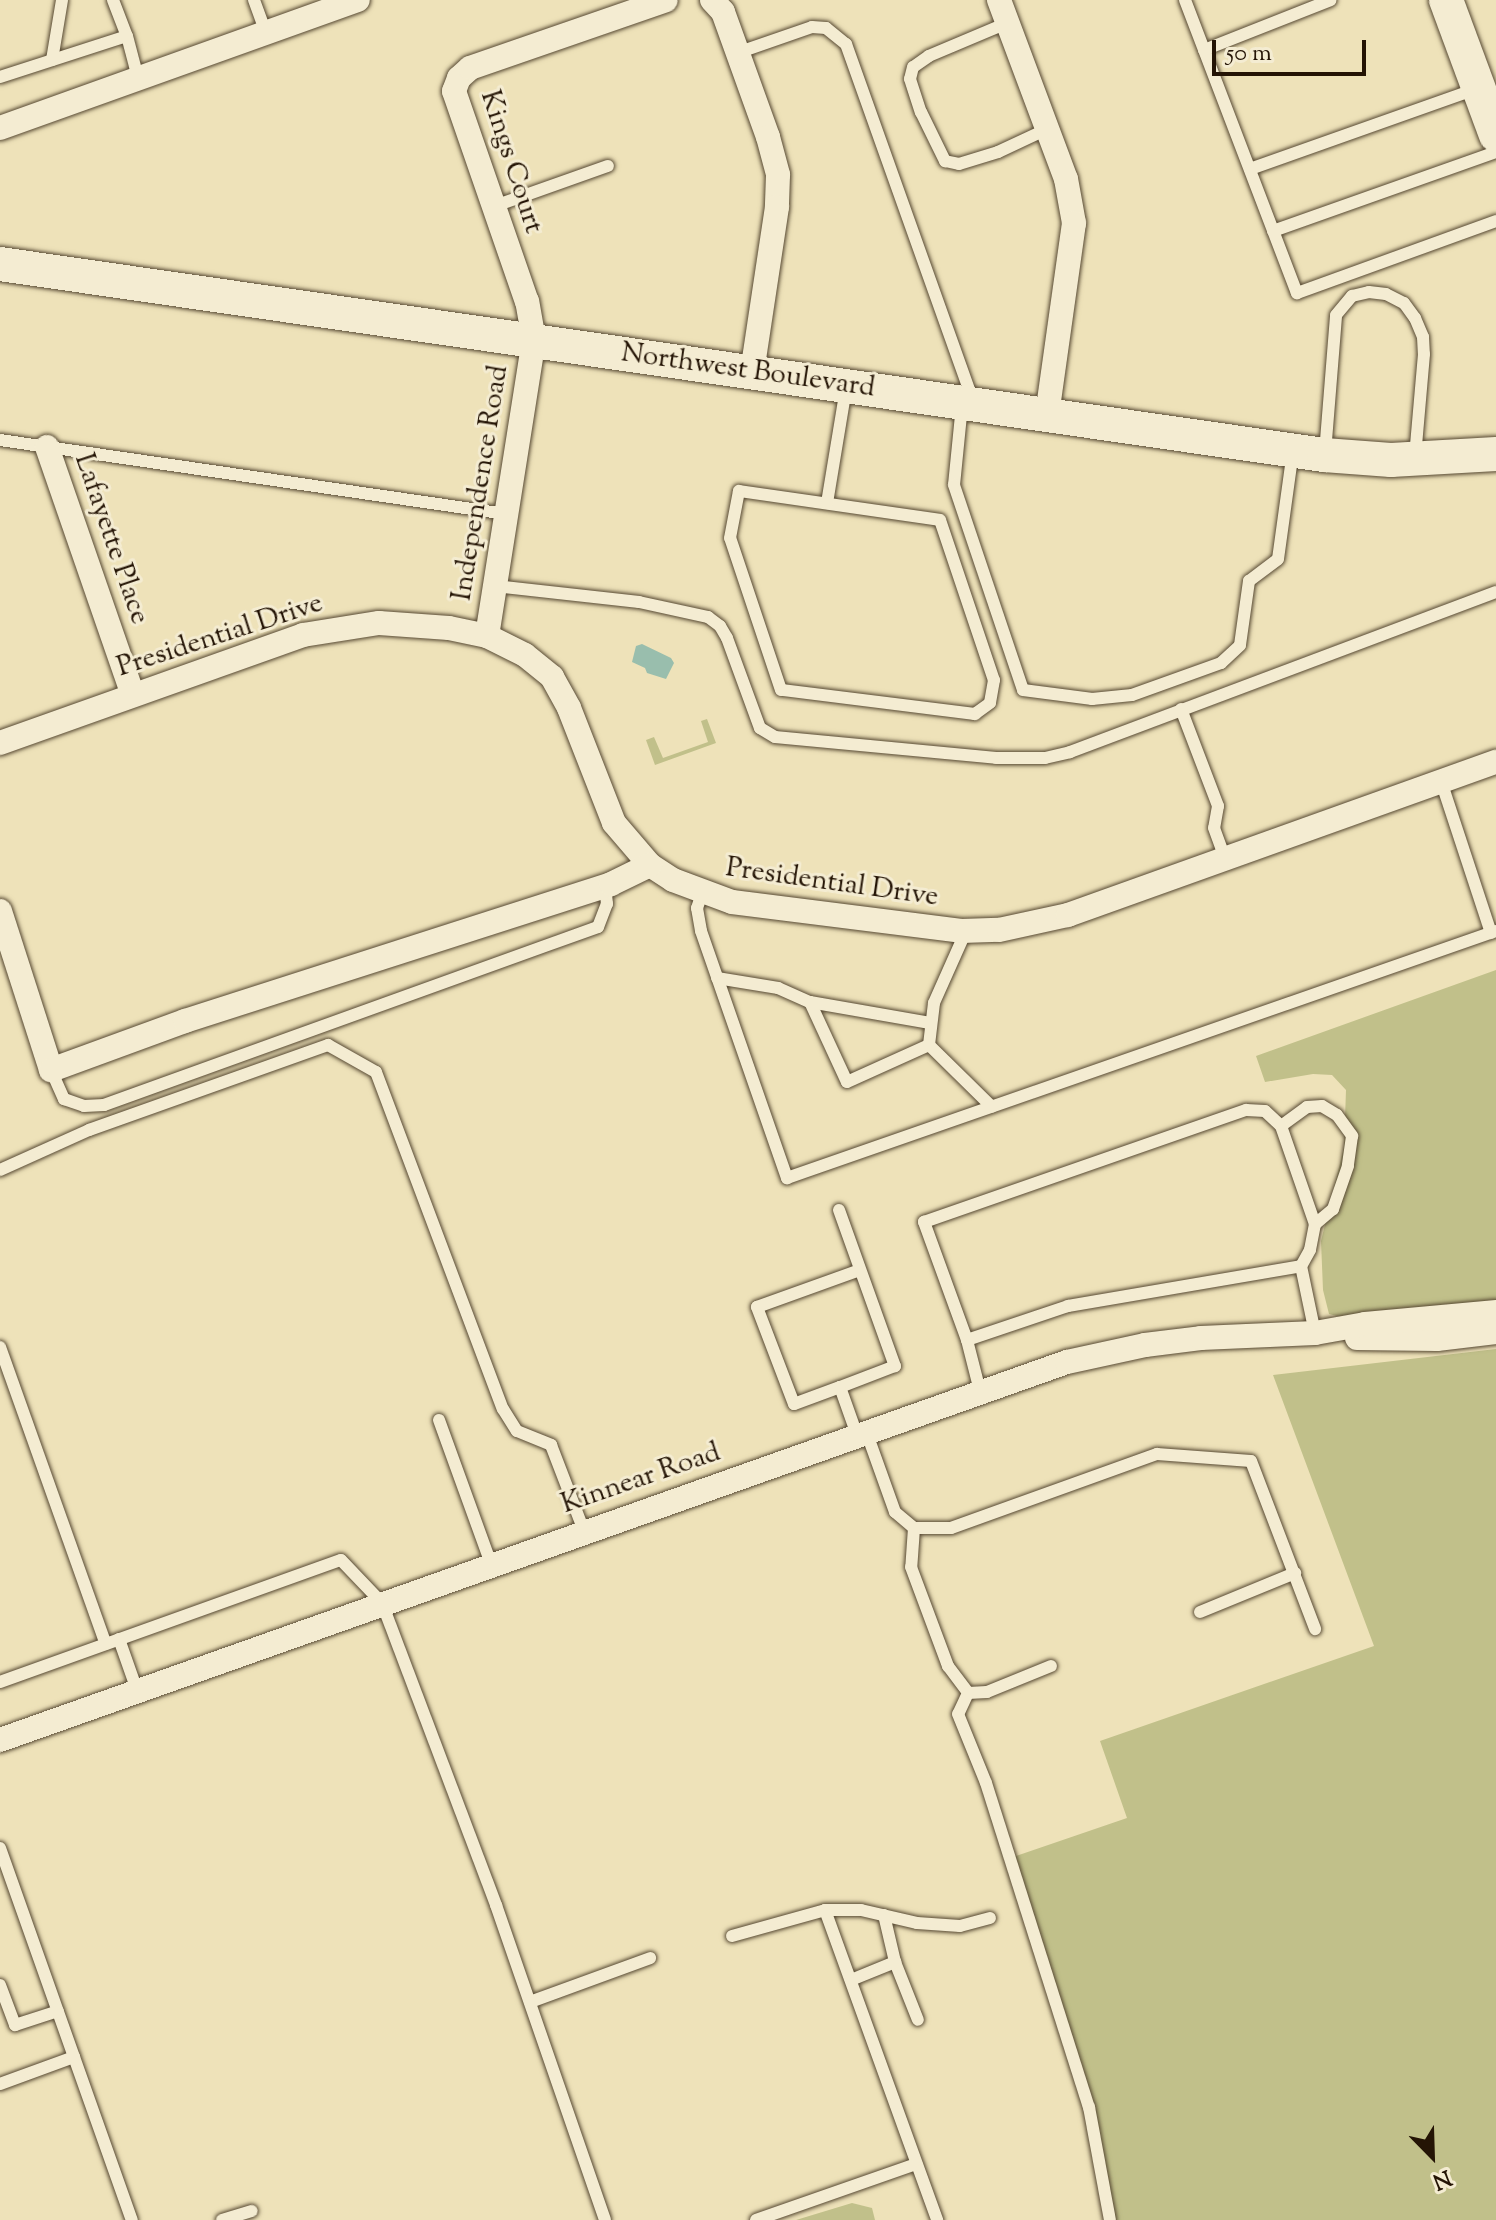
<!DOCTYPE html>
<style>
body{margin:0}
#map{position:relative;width:1496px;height:2220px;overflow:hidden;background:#eee2b9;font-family:"Sorts Mill Goudy",serif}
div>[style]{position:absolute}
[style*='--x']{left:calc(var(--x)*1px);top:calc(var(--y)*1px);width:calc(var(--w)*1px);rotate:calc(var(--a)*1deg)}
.green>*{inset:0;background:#c1c08a}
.water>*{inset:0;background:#99bead}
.roads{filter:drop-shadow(0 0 2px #564832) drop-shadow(0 0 2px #564832)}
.lane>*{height:12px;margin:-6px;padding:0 6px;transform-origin:6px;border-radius:6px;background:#f4ecd2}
.street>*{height:24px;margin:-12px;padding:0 12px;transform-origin:12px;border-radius:12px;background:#f4ecd2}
.secondary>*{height:34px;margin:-17px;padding:0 17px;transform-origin:17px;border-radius:17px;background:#f4ecd2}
span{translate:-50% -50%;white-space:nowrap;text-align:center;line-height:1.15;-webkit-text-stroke:6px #f4ecd2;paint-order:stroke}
.street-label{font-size:28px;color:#241405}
.north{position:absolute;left:1392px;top:2116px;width:80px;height:80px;-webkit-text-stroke:6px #f4ecd2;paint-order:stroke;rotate:157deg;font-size:22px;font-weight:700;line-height:32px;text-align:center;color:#241405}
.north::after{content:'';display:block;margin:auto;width:28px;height:36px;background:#241405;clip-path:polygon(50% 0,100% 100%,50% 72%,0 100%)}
.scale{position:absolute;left:1212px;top:40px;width:154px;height:36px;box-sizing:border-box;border:4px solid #241405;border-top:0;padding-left:10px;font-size:24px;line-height:28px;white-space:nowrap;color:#241405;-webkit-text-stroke:6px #f4ecd2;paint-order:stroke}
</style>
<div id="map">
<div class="green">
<div style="clip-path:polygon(707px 719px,716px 743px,655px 765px,646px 740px,654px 737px,663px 758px,708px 742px,701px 721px)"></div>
<div style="clip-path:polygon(1496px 970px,1496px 1307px,1341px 1317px,1329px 1314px,1323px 1290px,1321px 1241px,1344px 1147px,1346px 1090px,1332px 1075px,1313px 1074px,1265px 1082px,1256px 1056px)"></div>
<div style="clip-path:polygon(1496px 1349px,1496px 2220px,1110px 2220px,1089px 2107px,1010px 1858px,1127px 1818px,1100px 1741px,1374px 1646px,1273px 1375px)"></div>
<div style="clip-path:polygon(852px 2203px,872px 2208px,875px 2220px,796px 2220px)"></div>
</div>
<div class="water">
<div style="clip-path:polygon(642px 644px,671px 658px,674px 663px,666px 679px,647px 673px,645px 668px,632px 662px,636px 646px)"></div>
</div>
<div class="roads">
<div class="lane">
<div style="--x:113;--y:0;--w:39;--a:69"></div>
<div style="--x:254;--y:0;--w:35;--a:70"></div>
<div style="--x:1185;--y:0;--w:314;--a:69.1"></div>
<div style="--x:1297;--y:293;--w:212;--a:-19.9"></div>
<div style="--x:1007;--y:23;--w:85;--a:157.1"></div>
<div style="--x:929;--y:56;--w:19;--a:145"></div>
<div style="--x:913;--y:67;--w:12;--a:104"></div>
<div style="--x:910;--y:79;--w:35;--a:72"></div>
<div style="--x:921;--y:112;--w:55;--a:63.9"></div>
<div style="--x:945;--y:161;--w:14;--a:12"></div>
<div style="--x:959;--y:164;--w:41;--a:-17.1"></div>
<div style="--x:998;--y:152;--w:54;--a:-25.1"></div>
<div style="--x:1204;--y:50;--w:136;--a:-21.5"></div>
<div style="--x:737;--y:53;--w:79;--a:-19.1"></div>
<div style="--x:812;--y:27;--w:14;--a:4"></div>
<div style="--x:826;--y:28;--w:26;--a:39"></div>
<div style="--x:846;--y:44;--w:379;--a:70.4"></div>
<div style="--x:52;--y:60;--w:61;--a:-80.5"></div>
<div style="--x:0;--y:77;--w:133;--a:-17.9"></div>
<div style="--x:127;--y:36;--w:43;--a:75.3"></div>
<div style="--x:1250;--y:169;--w:240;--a:-19.5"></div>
<div style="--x:492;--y:207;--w:123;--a:-19.5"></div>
<div style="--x:1273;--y:231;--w:237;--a:-19.5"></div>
<div style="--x:962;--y:405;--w:80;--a:95.7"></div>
<div style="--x:954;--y:485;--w:216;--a:71.4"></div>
<div style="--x:1023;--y:690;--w:70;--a:7.4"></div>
<div style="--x:1092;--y:699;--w:40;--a:-5.7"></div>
<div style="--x:1132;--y:695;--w:95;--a:-19.8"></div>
<div style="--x:1221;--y:663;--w:26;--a:-43"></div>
<div style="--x:1240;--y:645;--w:65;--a:-82"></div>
<div style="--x:1249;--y:581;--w:36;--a:-37"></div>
<div style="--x:1278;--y:559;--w:109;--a:-82.1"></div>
<div style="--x:0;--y:440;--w:511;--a:8.32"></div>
<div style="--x:1325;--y:453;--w:138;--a:-85.4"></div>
<div style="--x:1336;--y:315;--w:25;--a:-50"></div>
<div style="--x:1352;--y:296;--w:17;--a:-13"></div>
<div style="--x:1369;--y:292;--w:17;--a:7"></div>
<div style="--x:1386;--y:294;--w:20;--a:27"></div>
<div style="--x:1404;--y:303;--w:19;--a:54"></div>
<div style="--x:1415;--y:318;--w:21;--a:67"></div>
<div style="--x:1423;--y:337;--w:17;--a:87"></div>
<div style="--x:1424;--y:354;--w:102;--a:95"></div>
<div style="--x:739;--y:491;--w:203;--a:8.2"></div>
<div style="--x:940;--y:520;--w:169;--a:71.4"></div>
<div style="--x:994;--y:680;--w:23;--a:100"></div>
<div style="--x:990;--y:703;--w:19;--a:144"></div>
<div style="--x:975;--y:714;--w:195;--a:-172.9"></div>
<div style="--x:781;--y:690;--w:160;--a:-108.5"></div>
<div style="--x:730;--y:538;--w:48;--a:-79.2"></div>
<div style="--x:827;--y:503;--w:117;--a:-80.6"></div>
<div style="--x:495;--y:586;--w:145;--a:6.3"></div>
<div style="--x:639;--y:602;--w:71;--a:12.3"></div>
<div style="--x:708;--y:617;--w:15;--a:37"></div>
<div style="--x:720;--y:626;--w:14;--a:60"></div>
<div style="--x:727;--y:638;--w:96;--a:69.9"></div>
<div style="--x:760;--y:728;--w:17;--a:31"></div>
<div style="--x:775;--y:737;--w:222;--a:5.4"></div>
<div style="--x:996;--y:758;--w:49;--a:0"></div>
<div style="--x:1045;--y:758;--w:26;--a:-13"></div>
<div style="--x:1070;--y:752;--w:455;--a:-20.6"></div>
<div style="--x:1181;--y:709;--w:104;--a:69.1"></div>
<div style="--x:1218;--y:806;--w:22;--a:100"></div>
<div style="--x:1214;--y:828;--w:33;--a:70"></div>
<div style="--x:1441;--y:781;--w:160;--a:71.8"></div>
<div style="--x:702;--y:893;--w:16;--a:108"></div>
<div style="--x:697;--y:908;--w:23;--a:80"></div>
<div style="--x:701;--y:931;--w:262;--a:70.8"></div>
<div style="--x:787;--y:1178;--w:751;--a:-19.21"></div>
<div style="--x:966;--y:931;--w:79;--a:114"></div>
<div style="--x:934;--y:1003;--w:42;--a:96.8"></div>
<div style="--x:929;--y:1045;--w:88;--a:44.5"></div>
<div style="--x:717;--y:978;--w:62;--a:9.3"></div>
<div style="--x:778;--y:988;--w:35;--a:24"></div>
<div style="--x:810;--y:1002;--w:122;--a:9.9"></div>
<div style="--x:810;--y:1002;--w:88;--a:65.2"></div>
<div style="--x:847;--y:1082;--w:90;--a:-24.3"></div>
<div style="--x:51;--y:1070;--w:32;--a:66"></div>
<div style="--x:64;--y:1099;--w:21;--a:19"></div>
<div style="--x:84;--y:1106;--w:20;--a:-3"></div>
<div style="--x:104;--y:1105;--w:525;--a:-19.82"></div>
<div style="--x:598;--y:927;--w:25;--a:-69"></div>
<div style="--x:607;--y:904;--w:18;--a:-96"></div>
<div style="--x:1281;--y:1126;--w:32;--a:-36"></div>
<div style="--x:1307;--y:1107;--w:15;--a:-4"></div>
<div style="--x:1322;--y:1106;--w:17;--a:31"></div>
<div style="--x:1337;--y:1115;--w:26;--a:54"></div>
<div style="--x:1352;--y:1136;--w:30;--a:98"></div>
<div style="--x:1348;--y:1166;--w:46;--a:109.2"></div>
<div style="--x:1333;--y:1209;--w:23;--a:140"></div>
<div style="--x:0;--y:1170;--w:98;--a:-24.2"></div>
<div style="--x:89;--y:1130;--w:254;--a:-19.6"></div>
<div style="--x:328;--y:1045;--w:55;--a:29.4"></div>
<div style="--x:376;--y:1072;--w:360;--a:69.4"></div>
<div style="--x:503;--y:1409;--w:26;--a:58"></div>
<div style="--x:517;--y:1431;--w:37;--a:22"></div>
<div style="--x:551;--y:1445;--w:92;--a:69"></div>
<div style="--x:839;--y:1210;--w:166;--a:70.3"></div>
<div style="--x:895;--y:1366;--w:59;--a:159.1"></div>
<div style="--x:840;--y:1387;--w:51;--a:70.5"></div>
<div style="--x:967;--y:1340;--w:107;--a:-18.6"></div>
<div style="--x:1068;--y:1306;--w:236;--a:-9.7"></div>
<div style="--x:0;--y:1347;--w:315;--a:70.4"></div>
<div style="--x:840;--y:1387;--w:49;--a:159.7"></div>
<div style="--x:794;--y:1404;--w:104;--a:-110.9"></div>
<div style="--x:757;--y:1307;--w:109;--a:-19.8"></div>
<div style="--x:980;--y:1391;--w:53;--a:-104.3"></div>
<div style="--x:967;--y:1340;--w:126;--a:-110"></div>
<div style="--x:924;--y:1222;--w:341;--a:-19.2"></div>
<div style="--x:1246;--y:1110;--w:19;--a:3"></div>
<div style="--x:1265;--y:1111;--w:22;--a:43"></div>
<div style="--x:1281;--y:1126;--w:104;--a:70.9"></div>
<div style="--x:1315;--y:1224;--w:26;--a:101"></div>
<div style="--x:1310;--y:1250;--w:18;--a:119"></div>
<div style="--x:1301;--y:1266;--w:68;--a:78.2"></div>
<div style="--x:439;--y:1420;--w:153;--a:70.1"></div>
<div style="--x:866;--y:1431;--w:86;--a:70.3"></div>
<div style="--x:895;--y:1512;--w:25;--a:40"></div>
<div style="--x:914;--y:1528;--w:37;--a:0"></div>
<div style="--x:951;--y:1528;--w:219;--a:-19.8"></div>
<div style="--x:1157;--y:1454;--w:94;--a:4.3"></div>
<div style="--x:1251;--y:1461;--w:180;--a:69.1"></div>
<div style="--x:914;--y:1528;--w:39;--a:94"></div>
<div style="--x:911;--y:1567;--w:106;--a:69.5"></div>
<div style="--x:948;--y:1666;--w:34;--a:53"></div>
<div style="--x:968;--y:1693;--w:19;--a:-3"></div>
<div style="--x:987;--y:1692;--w:69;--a:-22.1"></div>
<div style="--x:1200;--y:1612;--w:103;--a:-22.3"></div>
<div style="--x:119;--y:1639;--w:54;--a:70.6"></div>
<div style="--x:0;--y:1682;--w:362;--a:-19.7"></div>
<div style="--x:341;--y:1560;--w:59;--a:46.4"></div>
<div style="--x:382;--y:1603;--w:323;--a:69.3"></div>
<div style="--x:496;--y:1905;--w:333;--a:70.9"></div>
<div style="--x:968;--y:1693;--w:23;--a:115"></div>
<div style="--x:958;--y:1714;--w:74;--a:67.9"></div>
<div style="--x:986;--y:1783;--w:340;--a:72.4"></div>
<div style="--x:1089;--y:2107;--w:115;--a:79.5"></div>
<div style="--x:0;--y:1848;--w:395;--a:70.5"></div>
<div style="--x:825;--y:1910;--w:36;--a:0"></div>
<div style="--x:861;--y:1910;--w:57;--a:13.1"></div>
<div style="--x:917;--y:1923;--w:43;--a:4"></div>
<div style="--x:960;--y:1926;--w:31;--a:-15"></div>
<div style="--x:884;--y:1915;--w:48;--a:76.8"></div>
<div style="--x:895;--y:1962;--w:62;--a:68.4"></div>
<div style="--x:732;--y:1936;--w:97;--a:-15.6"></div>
<div style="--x:825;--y:1910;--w:330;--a:70.1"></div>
<div style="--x:851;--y:1980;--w:48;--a:-22.2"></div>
<div style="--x:0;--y:1985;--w:43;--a:69.4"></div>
<div style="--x:15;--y:2025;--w:45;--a:-18"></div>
<div style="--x:530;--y:2002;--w:128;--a:-20.1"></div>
<div style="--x:0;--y:2084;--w:79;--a:-20"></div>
<div style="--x:222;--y:2220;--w:31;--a:-17"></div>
<div style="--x:756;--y:2220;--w:170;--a:-19.3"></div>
</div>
<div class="street">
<div style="--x:712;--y:0;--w:16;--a:47"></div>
<div style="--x:723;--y:12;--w:133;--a:70.2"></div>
<div style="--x:768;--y:137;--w:39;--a:75"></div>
<div style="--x:778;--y:175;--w:32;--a:92"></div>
<div style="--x:777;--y:207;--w:167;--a:98.6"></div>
<div style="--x:999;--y:0;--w:191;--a:69.5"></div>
<div style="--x:1066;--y:179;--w:45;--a:79.7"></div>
<div style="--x:1074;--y:223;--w:193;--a:98"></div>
<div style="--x:0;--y:128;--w:380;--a:-19.7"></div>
<div style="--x:47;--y:447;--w:262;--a:70.9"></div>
<div style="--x:487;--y:636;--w:300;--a:-81"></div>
<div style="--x:534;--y:340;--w:39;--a:-100"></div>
<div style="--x:527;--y:302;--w:223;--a:-109.1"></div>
<div style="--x:454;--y:91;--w:14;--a:-69"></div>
<div style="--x:459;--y:78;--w:15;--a:-42"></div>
<div style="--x:470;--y:68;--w:207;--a:-19.1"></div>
<div style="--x:0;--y:743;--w:322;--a:-19.6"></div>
<div style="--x:303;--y:635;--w:77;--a:-9"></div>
<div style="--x:379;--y:623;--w:70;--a:4.1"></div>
<div style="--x:449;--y:628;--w:39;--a:12"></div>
<div style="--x:487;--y:636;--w:42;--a:26.6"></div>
<div style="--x:525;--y:655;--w:35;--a:39"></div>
<div style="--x:552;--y:677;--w:35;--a:61"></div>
<div style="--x:569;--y:708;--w:123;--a:68.6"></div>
<div style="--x:614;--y:823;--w:55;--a:49.4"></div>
<div style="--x:650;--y:865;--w:27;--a:33"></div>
<div style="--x:673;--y:880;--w:63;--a:20.4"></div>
<div style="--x:732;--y:902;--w:231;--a:7.2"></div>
<div style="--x:961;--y:931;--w:38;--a:-2"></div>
<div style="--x:999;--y:930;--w:71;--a:-12.3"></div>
<div style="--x:1068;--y:915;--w:455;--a:-19.7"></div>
<div style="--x:0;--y:911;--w:167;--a:72.2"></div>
<div style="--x:51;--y:1070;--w:143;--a:-20.1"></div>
<div style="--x:185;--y:1021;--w:447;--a:-17.8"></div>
<div style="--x:611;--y:884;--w:43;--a:-26"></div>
<div style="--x:1357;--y:1338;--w:80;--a:0.7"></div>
<div style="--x:1437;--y:1339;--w:59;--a:-6.8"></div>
<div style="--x:0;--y:1740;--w:1132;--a:-19.51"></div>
<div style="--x:1067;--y:1362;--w:80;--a:-12.3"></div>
<div style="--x:1145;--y:1345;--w:56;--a:-7.1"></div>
<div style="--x:1201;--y:1338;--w:114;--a:-2.5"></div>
<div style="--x:1315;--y:1333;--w:51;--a:-10.2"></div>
<div style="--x:1365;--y:1324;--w:132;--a:-5.2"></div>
</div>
<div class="secondary">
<div style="--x:1446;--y:0;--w:144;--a:69.7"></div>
<div style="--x:0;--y:264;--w:1338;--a:8.21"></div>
<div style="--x:1324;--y:455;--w:67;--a:4.3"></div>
<div style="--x:1391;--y:460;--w:105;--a:-3.3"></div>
</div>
</div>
<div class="street-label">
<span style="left:511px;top:162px;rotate:72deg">Kings Court</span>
<span style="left:748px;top:371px;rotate:8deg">Northwest Boulevard</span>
<span style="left:481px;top:483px;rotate:-81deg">Independence Road</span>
<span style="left:111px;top:539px;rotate:71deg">Lafayette Place</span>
<span style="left:220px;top:636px;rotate:-18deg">Presidential Drive</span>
<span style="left:832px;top:883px;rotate:8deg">Presidential Drive</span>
<span style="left:641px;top:1479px;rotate:-19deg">Kinnear Road</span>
</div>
<div class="north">N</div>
<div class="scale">50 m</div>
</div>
